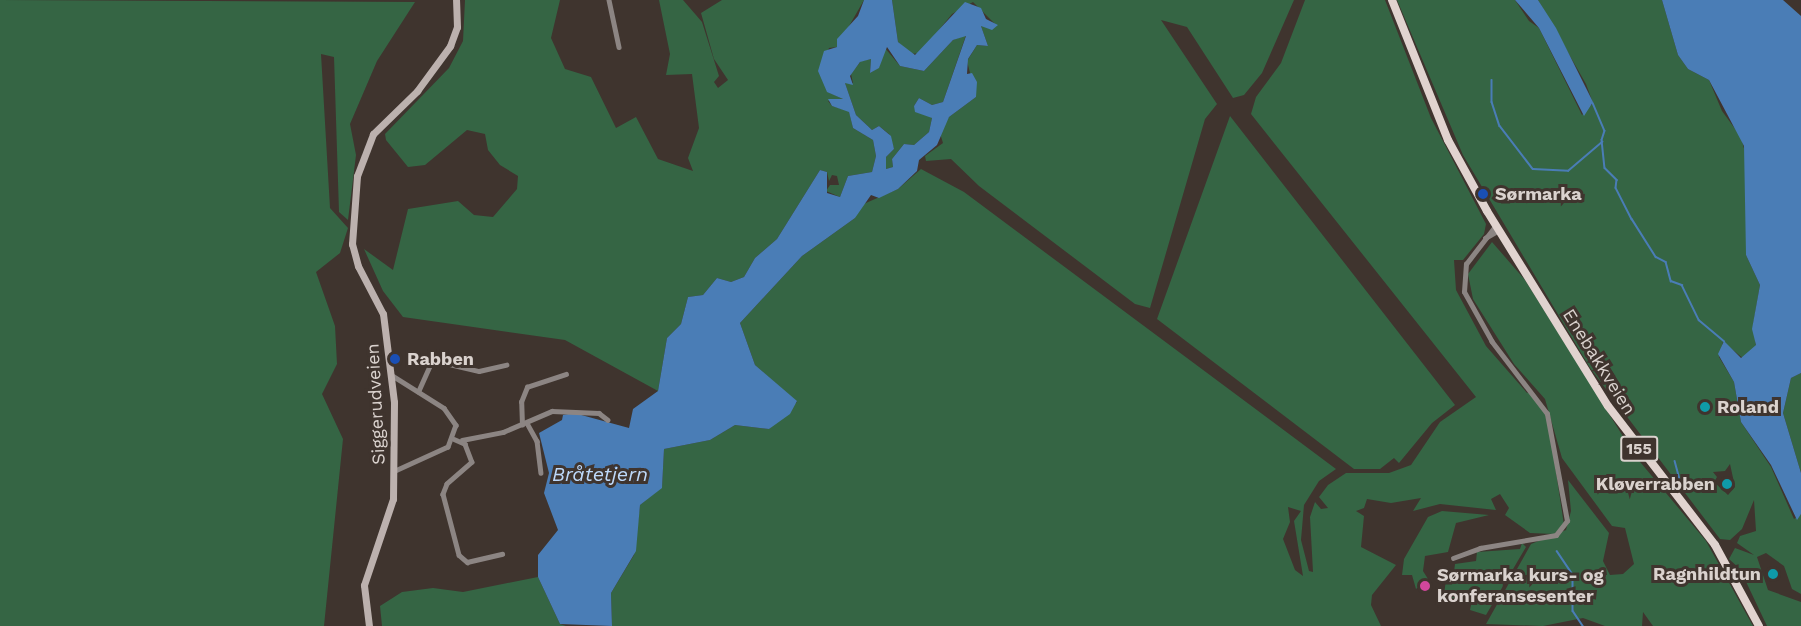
<!DOCTYPE html>
<meta charset="utf-8">
<style>
body{margin:0}
#map{position:relative;width:1801px;height:626px;overflow:hidden;background:#3f342e;font-family:"Work Sans",sans-serif}
div>[style]{position:absolute}
[style*='--x']{left:calc(var(--x)*1px);top:calc(var(--y)*1px);width:calc(var(--w)*1px);rotate:calc(var(--a)*1deg)}
.green>*{inset:0;background:#356544}
.water>*{inset:0;background:#4a7db6}
.stream>*{height:1.5px;margin:-0.75px;padding:0 0.75px;transform-origin:0.75px;border-radius:0.75px;background:#4a7db6}
.minor>*{height:4.5px;margin:-2.25px;padding:0 2.25px;transform-origin:2.25px;border-radius:2.25px;background:#8c8583}
.secondary>*{height:7px;margin:-3.5px;padding:0 3.5px;transform-origin:3.5px;border-radius:3.5px;background:#bcb1ae}
.primary>*{height:8px;margin:-4px;padding:0 4px;transform-origin:4px;border-radius:4px;background:#e1d3cf}
.dots>*{width:16px;height:16px;translate:-50% -50%;box-sizing:border-box;border:3px solid #3f342e;border-radius:50%}
span{translate:-50% -50%;white-space:nowrap;text-align:center;line-height:1.15;-webkit-text-stroke:6px #3f342e;paint-order:stroke}
.shield-label span{padding:2px 4px;background:#3f342e;border:2px solid;border-radius:4px;-webkit-text-stroke-width:0}
.shield-label{font-size:16px;color:#dad2ce;font-weight:700}
.poi-label{font-size:18px;color:#dad2ce;font-weight:700}
.left{translate:0 -50%;text-align:left}
.right{translate:-100% -50%;text-align:right}
.street-label{font-size:18px;color:#dad2ce}
.water-label{font-size:20px;color:#bed9fa;font-style:italic}
</style>
<div id="map">
<div class="green">
<div style="clip-path:polygon(0 0,415px 2px,377px 61px,350px 124px,356px 155px,348px 220px,339px 212px,334px 57px,321px 54px,330px 208px,348px 228px,340px 253px,316px 272px,335px 326px,337px 364px,322px 394px,343px 439px,324px 626px,0 626px)"></div>
<div style="clip-path:polygon(465px 0,560px 0,551px 38px,565px 69px,591px 77px,616px 128px,636px 117px,658px 159px,693px 171px,688px 158px,699px 128px,692px 74px,666px 75px,670px 54px,659px 0,683px 0,702px 22px,719px 76px,714px 82px,718px 88px,728px 80px,714px 59px,701px 13px,722px 0,864px 0,837px 47px,829px 48px,820px 73px,830px 93px,843px 99px,828px 101px,832px 106px,849px 111px,853px 128px,873px 140px,876px 156px,872px 172px,848px 176px,840px 197px,826px 191px,830px 185px,839px 185px,837px 176px,832px 175px,829px 181px,827px 172px,820px 170px,777px 239px,755px 258px,744px 277px,731px 282px,717px 278px,703px 295px,688px 297px,681px 324px,667px 338px,658px 391px,565px 340px,403px 317px,383px 291px,364px 249px,393px 270px,408px 209px,458px 201px,474px 215px,493px 217px,517px 189px,518px 176px,500px 165px,488px 150px,485px 134px,467px 130px,425px 165px,408px 167px,386px 140px,385px 134px,449px 68px,463px 41px)"></div>
<div style="clip-path:polygon(892px 0,1294px 0,1262px 73px,1244px 95px,1233px 98px,1187px 27px,1161px 20px,1217px 104px,1205px 119px,1150px 308px,1135px 304px,979px 186px,951px 159px,926px 161px,925px 156px,943px 143px,939px 130px,949px 117px,976px 97px,967px 61px,977px 45px,988px 46px,981px 26px,997px 26px,973px 2px,952px 14px,920px 53px,911px 54px,898px 42px)"></div>
<div style="clip-path:polygon(evenodd,1305px 0,1385px 0,1431px 118px,1486px 224px,1484px 234px,1463px 260px,1454px 260px,1456px 290px,1486px 346px,1527px 393px,1530px 391px,1548px 419px,1564px 525px,1554px 534px,1530px 533px,1505px 515px,1509px 508px,1500px 494px,1491px 499px,1496px 510px,1440px 504px,1413px 511px,1421px 498px,1391px 503px,1367px 499px,1364px 508px,1356px 511px,1364px 516px,1361px 547px,1396px 565px,1372px 595px,1371px 605px,1381px 626px,612px 626px,611px 593px,634px 555px,640px 505px,662px 487px,664px 449px,710px 440px,735px 425px,769px 429px,797px 402px,755px 365px,740px 323px,802px 256px,855px 218px,859px 206px,898px 189px,921px 169px,964px 192px,1336px 469px,1319px 481px,1304px 505px,1301px 540px,1309px 571px,1313px 572px,1310px 517px,1315px 502px,1321px 509px,1328px 508px,1319px 497px,1328px 485px,1346px 473px,1389px 473px,1411px 465px,1440px 422px,1476px 397px,1251px 114px,1256px 97px,1281px 63px,1305px 0,1288px 507px,1301px 511px,1294px 521px,1303px 576px,1295px 570px,1283px 539px,1290px 522px,1288px 507px)"></div>
<div style="clip-path:polygon(evenodd,1397px 0,1515px 0,1529px 21px,1539px 28px,1582px 115px,1593px 103px,1586px 84px,1538px 0,1662px 0,1678px 55px,1688px 69px,1709px 80px,1722px 111px,1741px 137px,1747px 160px,1746px 255px,1760px 285px,1753px 325px,1756px 346px,1744px 359px,1723px 342px,1719px 357px,1734px 382px,1741px 422px,1771px 467px,1794px 519px,1801px 514px,1801px 594px,1792px 589px,1784px 566px,1766px 553px,1757px 557px,1768px 590px,1801px 602px,1801px 626px,1767px 626px,1740px 569px,1729px 559px,1735px 548px,1754px 555px,1737px 543px,1740px 536px,1756px 531px,1754px 500px,1742px 529px,1730px 540px,1720px 539px,1590px 368px,1463px 155px,1397px 0,1730px 464px,1735px 487px,1728px 495px,1714px 482px,1717px 477px,1713px 472px,1725px 471px,1730px 464px)"></div>
<div style="clip-path:polygon(966px 35px,943px 102px,932px 105px,919px 98px,914px 106px,932px 118px,929px 132px,914px 145px,904px 144px,892px 159px,893px 167px,886px 169px,886px 157px,894px 149px,889px 134px,879px 126px,872px 130px,856px 115px,845px 83px,853px 83px,851px 74px,861px 61px,871px 59px,870px 73px,879px 67px,885px 48px,900px 66px,924px 71px,953px 40px)"></div>
<div style="clip-path:polygon(1230px 116px,1455px 405px,1432px 423px,1399px 463px,1394px 458px,1380px 469px,1354px 469px,1157px 319px)"></div>
<div style="clip-path:polygon(1492px 242px,1525px 280px,1636px 457px,1706px 541px,1753px 626px,1653px 626px,1643px 612px,1642px 626px,1605px 626px,1583px 618px,1543px 626px,1486px 624px,1531px 544px,1566px 530px,1571px 511px,1568px 480px,1609px 533px,1603px 561px,1610px 575px,1623px 574px,1634px 564px,1625px 528px,1612px 526px,1562px 458px,1545px 399px,1514px 364px,1473px 299px,1468px 274px)"></div>
<div style="clip-path:polygon(1801px 373px,1801px 473px,1783px 413px,1791px 378px)"></div>
<div style="clip-path:polygon(1442px 511px,1489px 515px,1456px 523px,1448px 552px,1425px 556px,1423px 571px,1428px 579px,1416px 589px,1412px 575px,1402px 575px,1404px 559px,1428px 517px)"></div>
<div style="clip-path:polygon(1522px 543px,1526px 547px,1486px 615px,1470px 610px,1471px 605px,1443px 600px,1447px 574px,1454px 572px,1455px 564px,1476px 561px,1477px 552px,1520px 549px)"></div>
<div style="clip-path:polygon(538px 577px,560px 624px,566px 626px,382px 626px,380px 606px,402px 592px,433px 588px,463px 592px)"></div>
</div>
<div class="water">
<div style="clip-path:polygon(evenodd,864px 0,892px 0,898px 42px,915px 55px,965px 2px,981px 8px,986px 19px,998px 25px,992px 30px,981px 26px,988px 46px,977px 45px,968px 59px,967px 74px,972px 73px,977px 82px,976px 97px,949px 117px,937px 145px,919px 160px,917px 171px,898px 189px,879px 198px,871px 195px,855px 218px,802px 256px,740px 323px,755px 365px,797px 401px,790px 414px,769px 429px,735px 425px,710px 440px,664px 449px,662px 488px,640px 505px,636px 551px,611px 593px,612px 626px,560px 624px,538px 577px,538px 555px,558px 530px,544px 493px,549px 473px,539px 433px,562px 420px,563px 415px,574px 413px,629px 428px,633px 409px,658px 391px,667px 338px,681px 324px,688px 297px,703px 295px,717px 278px,731px 282px,744px 277px,755px 258px,777px 239px,820px 170px,827px 172px,827px 193px,840px 197px,848px 176px,872px 172px,876px 156px,873px 140px,853px 128px,849px 112px,832px 106px,828px 99px,843px 99px,827px 92px,818px 71px,824px 51px,837px 47px,837px 39px,858px 16px,864px 0,966px 36px,943px 102px,932px 105px,919px 98px,914px 106px,915px 112px,932px 118px,929px 132px,914px 145px,904px 144px,892px 159px,893px 167px,886px 169px,886px 157px,894px 149px,891px 136px,879px 126px,872px 130px,856px 115px,845px 83px,853px 85px,850px 76px,860px 62px,871px 59px,870px 73px,879px 68px,887px 47px,900px 66px,924px 71px,953px 40px,966px 36px)"></div>
<div style="clip-path:polygon(1515px 0,1538px 0,1556px 28px,1593px 102px,1584px 116px,1539px 28px)"></div>
<div style="clip-path:polygon(1662px 0,1783px 0,1801px 16px,1801px 373px,1791px 378px,1783px 413px,1801px 473px,1801px 514px,1797px 520px,1771px 465px,1741px 422px,1734px 382px,1718px 354px,1724px 341px,1741px 358px,1756px 345px,1752px 329px,1760px 285px,1746px 255px,1744px 146px,1709px 80px,1688px 69px,1678px 55px)"></div>
</div>
<div class="stream">
<div style="--x:1492;--y:80;--w:22;--a:90"></div>
<div style="--x:1492;--y:102;--w:25;--a:72"></div>
<div style="--x:1500;--y:126;--w:54;--a:52.5"></div>
<div style="--x:1533;--y:169;--w:35;--a:3"></div>
<div style="--x:1568;--y:171;--w:45;--a:-40.5"></div>
<div style="--x:1593;--y:103;--w:30;--a:67"></div>
<div style="--x:1605;--y:131;--w:9;--a:108"></div>
<div style="--x:1602;--y:140;--w:28;--a:84"></div>
<div style="--x:1605;--y:168;--w:17;--a:45"></div>
<div style="--x:1617;--y:180;--w:8;--a:97"></div>
<div style="--x:1616;--y:188;--w:35;--a:63"></div>
<div style="--x:1632;--y:219;--w:45;--a:57.7"></div>
<div style="--x:1656;--y:257;--w:11;--a:27"></div>
<div style="--x:1666;--y:262;--w:20;--a:75"></div>
<div style="--x:1671;--y:281;--w:12;--a:20"></div>
<div style="--x:1682;--y:285;--w:39;--a:64"></div>
<div style="--x:1699;--y:320;--w:33;--a:40"></div>
<div style="--x:1675;--y:461;--w:28;--a:75"></div>
<div style="--x:1557;--y:551;--w:29;--a:56"></div>
<div style="--x:1573;--y:575;--w:36;--a:90"></div>
<div style="--x:1573;--y:611;--w:18;--a:56"></div>
</div>
<div class="minor">
<div style="--x:609;--y:0;--w:48;--a:78"></div>
<div style="--x:1485;--y:238;--w:16;--a:-30"></div>
<div style="--x:393;--y:376;--w:60;--a:32.1"></div>
<div style="--x:444;--y:408;--w:21;--a:55"></div>
<div style="--x:456;--y:425;--w:23;--a:110"></div>
<div style="--x:448;--y:447;--w:58;--a:155.6"></div>
<div style="--x:418;--y:392;--w:35;--a:-66"></div>
<div style="--x:432;--y:360;--w:48;--a:13.2"></div>
<div style="--x:479;--y:371;--w:28;--a:-13"></div>
<div style="--x:527;--y:423;--w:21;--a:61"></div>
<div style="--x:537;--y:441;--w:32;--a:83"></div>
<div style="--x:522;--y:425;--w:23;--a:-92"></div>
<div style="--x:521;--y:402;--w:16;--a:-68"></div>
<div style="--x:527;--y:387;--w:41;--a:-18.4"></div>
<div style="--x:454;--y:439;--w:12;--a:24"></div>
<div style="--x:465;--y:444;--w:19;--a:69"></div>
<div style="--x:472;--y:462;--w:33;--a:139"></div>
<div style="--x:447;--y:484;--w:11;--a:112"></div>
<div style="--x:443;--y:494;--w:63;--a:75.3"></div>
<div style="--x:459;--y:555;--w:11;--a:41"></div>
<div style="--x:467;--y:562;--w:36;--a:-13"></div>
<div style="--x:462;--y:440;--w:42;--a:-11"></div>
<div style="--x:503;--y:432;--w:53;--a:-23.2"></div>
<div style="--x:552;--y:411;--w:47;--a:2.4"></div>
<div style="--x:599;--y:413;--w:11;--a:38"></div>
<div style="--x:1453;--y:558;--w:29;--a:-20"></div>
<div style="--x:1480;--y:548;--w:77;--a:-9.7"></div>
<div style="--x:1556;--y:535;--w:18;--a:-52"></div>
<div style="--x:1567;--y:521;--w:109;--a:-100.6"></div>
<div style="--x:1547;--y:414;--w:91;--a:-127.4"></div>
<div style="--x:1492;--y:342;--w:57;--a:-119.2"></div>
<div style="--x:1464;--y:292;--w:28;--a:-86"></div>
<div style="--x:1466;--y:264;--w:49;--a:-52.4"></div>
</div>
<div class="secondary">
<div style="--x:369;--y:626;--w:41;--a:-97"></div>
<div style="--x:364;--y:585;--w:91;--a:-71.4"></div>
<div style="--x:393;--y:499;--w:97;--a:-89.4"></div>
<div style="--x:394;--y:402;--w:89;--a:-97.1"></div>
<div style="--x:383;--y:314;--w:54;--a:-117.5"></div>
<div style="--x:358;--y:266;--w:23;--a:-105"></div>
<div style="--x:352;--y:244;--w:68;--a:-85.8"></div>
<div style="--x:357;--y:176;--w:45;--a:-69.1"></div>
<div style="--x:373;--y:134;--w:62;--a:-44.3"></div>
<div style="--x:417;--y:91;--w:56;--a:-53.7"></div>
<div style="--x:450;--y:46;--w:20;--a:-70"></div>
<div style="--x:457;--y:27;--w:27;--a:-92"></div>
</div>
<div class="primary">
<div style="--x:1392;--y:0;--w:151;--a:68.2"></div>
<div style="--x:1448;--y:140;--w:81;--a:61.2"></div>
<div style="--x:1487;--y:211;--w:229;--a:58.2"></div>
<div style="--x:1608;--y:406;--w:175;--a:52.4"></div>
<div style="--x:1715;--y:545;--w:92;--a:61.5"></div>
</div>
<div class="dots">
<div style="left:1483px;top:194px;background:#1a4fb4"></div>
<div style="left:395px;top:359px;background:#1a4fb4"></div>
<div style="left:1705px;top:407px;background:#0f9aa8"></div>
<div style="left:1727px;top:484px;background:#0f9aa8"></div>
<div style="left:1773px;top:574px;background:#0f9aa8"></div>
<div style="left:1425px;top:586px;background:#d1479c"></div>
</div>
<div class="shield-label">
<span style="left:1639px;top:449px">155</span>
</div>
<div class="poi-label">
<span class="left" style="left:1495px;top:194px">Sørmarka</span>
<span class="left" style="left:407px;top:359px">Rabben</span>
<span class="left" style="left:1717px;top:407px">Roland</span>
<span class="right" style="left:1715px;top:484px">Kløverrabben</span>
<span class="right" style="left:1761px;top:574px">Ragnhildtun</span>
<span class="left" style="left:1437px;top:586px">Sørmarka kurs- og<br>konferansesenter</span>
</div>
<div class="street-label">
<span style="left:1599px;top:362px;rotate:58deg">Enebakkveien</span>
<span style="left:376px;top:404px;rotate:-93deg">Siggerudveien</span>
</div>
<div class="water-label">
<span style="left:600px;top:474px">Bråtetjern</span>
</div>
</div>
